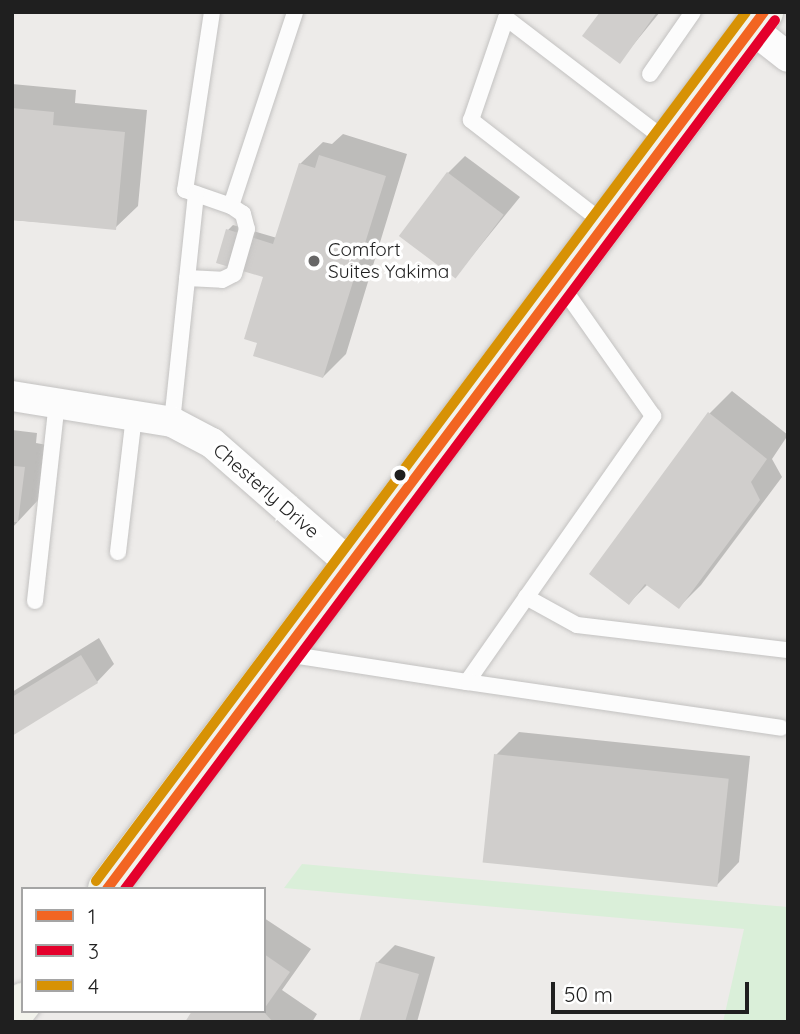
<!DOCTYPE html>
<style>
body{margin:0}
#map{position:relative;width:800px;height:1034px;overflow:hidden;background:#edebe9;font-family:Quicksand,sans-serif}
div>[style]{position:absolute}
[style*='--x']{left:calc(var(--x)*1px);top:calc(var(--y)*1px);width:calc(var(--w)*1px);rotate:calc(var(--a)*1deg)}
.park>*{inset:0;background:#daefd9}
.shadow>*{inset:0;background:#0003}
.building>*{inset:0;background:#d0cecc;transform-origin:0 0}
.roads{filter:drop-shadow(0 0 2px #c3c2c1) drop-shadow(0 0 2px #c3c2c1)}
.service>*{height:16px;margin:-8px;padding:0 8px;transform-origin:8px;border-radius:8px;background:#fcfcfc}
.minor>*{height:30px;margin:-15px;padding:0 15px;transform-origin:15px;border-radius:15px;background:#fcfcfc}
.secondary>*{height:38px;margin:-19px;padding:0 19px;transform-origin:19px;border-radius:19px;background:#f2f3ec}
.bus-1>*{height:10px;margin:-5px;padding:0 5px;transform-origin:5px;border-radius:5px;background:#f26522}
.bus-2>*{height:10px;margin:-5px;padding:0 5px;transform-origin:5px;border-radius:5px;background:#e4002b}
.bus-3>*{height:10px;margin:-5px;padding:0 5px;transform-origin:5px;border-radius:5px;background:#d79205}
.dots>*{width:19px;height:19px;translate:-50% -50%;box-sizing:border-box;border:4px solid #fff;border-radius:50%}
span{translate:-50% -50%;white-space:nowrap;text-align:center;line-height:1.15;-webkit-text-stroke:7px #fff;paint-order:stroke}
.poi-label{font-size:19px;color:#1f1f1f}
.left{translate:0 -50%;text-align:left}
.street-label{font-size:19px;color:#1f1f1f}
.frame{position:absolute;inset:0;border:14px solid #1f1f1f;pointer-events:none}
.legend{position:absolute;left:21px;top:887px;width:245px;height:126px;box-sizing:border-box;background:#fff;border:2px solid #a5a5a5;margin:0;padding:9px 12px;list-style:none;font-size:21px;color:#1f1f1f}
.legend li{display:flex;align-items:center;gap:14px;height:35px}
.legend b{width:35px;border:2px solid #a5a5a5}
.scale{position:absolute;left:551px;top:982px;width:198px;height:32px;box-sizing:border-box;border:4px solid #1f1f1f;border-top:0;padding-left:9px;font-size:21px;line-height:24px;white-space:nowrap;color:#1f1f1f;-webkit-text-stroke:5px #fff;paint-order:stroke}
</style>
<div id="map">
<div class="park">
<div style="clip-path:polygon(302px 864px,788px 907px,788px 1022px,723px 1022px,744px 929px,284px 888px)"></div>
</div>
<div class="shadow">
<div style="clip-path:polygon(602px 12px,660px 12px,620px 61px)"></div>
<div style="clip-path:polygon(12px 84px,76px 90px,75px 103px,147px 110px,138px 206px,115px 228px,12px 220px)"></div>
<div style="clip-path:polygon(343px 134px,407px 154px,346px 354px,323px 377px,259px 341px,267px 271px,228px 230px,233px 225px,277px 238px,300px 164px,323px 142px,332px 144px)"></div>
<div style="clip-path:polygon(465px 156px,520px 197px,455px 277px,448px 173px)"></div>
<div style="clip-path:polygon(732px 391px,788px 435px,772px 459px,782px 477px,701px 585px,679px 607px,648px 584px,629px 603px,591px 574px,710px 413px)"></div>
<div style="clip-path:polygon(12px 430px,37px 433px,36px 443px,47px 445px,40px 498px,12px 528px)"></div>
<div style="clip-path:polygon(99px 638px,114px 664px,97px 682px,12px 734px,12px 692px)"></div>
<div style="clip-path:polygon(519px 732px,750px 756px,739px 862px,717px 885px,496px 755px)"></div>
<div style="clip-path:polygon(264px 918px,311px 949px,282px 990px,317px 1014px,312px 1022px,187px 1022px,194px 1011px,264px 1011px)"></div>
<div style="clip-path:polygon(395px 945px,435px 957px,417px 1022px,361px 1022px,377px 963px)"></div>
</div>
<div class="building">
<div style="clip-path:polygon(600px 12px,657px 12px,620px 64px,582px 36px)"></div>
<div style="clip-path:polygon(12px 108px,54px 112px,53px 125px,125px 132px,116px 230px,12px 220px)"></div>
<div style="clip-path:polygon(319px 155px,386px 176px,323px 378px,253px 356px,257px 343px,244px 339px,263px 277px,216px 263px,226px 229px,273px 244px,299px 163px,315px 168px)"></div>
<div style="left:447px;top:172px;width:71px;height:80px;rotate:37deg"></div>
<div style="clip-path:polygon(708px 412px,767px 459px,751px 482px,760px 500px,679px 609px,645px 584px,629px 605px,589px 574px)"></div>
<div style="clip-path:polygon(12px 454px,14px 466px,25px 467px,18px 522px,12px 522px)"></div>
<div style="clip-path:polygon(81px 655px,98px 683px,12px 736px,12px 697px)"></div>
<div style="left:494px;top:754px;width:236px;height:109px;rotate:6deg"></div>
<div style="clip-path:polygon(264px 954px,290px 972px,264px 1009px)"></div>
<div style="clip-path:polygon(376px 962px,419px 974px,405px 1022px,359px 1022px)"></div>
<div style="clip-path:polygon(192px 1011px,263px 1011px,273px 1022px,185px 1022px)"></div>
</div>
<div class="roads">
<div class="service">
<div style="--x:212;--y:12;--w:180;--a:98.6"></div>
<div style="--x:185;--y:190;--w:49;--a:19.2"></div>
<div style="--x:231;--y:206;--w:204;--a:-71.7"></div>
<div style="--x:650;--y:74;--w:75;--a:-55.3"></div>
<div style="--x:605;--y:224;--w:170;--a:-142.2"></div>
<div style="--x:471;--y:120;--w:108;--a:-71.1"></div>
<div style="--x:506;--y:18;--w:203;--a:37.4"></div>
<div style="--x:187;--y:278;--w:35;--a:3"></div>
<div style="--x:222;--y:280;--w:13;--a:-27"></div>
<div style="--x:234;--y:274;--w:47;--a:-73.9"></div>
<div style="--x:247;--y:229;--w:16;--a:-105"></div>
<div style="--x:243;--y:214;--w:14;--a:-146"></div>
<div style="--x:172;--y:422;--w:229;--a:-84"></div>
<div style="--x:118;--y:552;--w:137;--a:-83.3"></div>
<div style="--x:526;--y:597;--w:58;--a:28.8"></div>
<div style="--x:577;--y:625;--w:212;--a:6.8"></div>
<div style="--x:35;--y:601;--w:199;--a:-83.7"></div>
<div style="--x:286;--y:654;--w:183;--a:8.8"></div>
<div style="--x:467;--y:682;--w:325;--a:-55"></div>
<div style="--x:653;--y:416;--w:160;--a:-125.1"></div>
<div style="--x:467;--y:682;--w:317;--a:8.3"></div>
</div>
<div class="minor">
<div style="--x:751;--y:28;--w:47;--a:38.1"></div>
<div style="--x:12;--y:396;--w:162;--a:9.2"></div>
<div style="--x:172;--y:422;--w:45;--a:27.7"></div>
<div style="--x:212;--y:443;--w:184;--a:41.2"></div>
</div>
<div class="secondary">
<div style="--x:107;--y:889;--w:1096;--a:-53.16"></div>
<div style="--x:12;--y:1016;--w:18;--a:-52"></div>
</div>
</div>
<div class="bus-1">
<div style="--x:107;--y:889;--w:1096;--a:-53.16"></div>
</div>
<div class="bus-2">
<div style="--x:125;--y:889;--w:1085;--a:-53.2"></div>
</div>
<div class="bus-3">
<div style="--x:96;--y:881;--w:1085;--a:-53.2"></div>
</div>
<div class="dots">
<div style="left:314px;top:261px;background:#676666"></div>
<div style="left:400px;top:475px;background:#1f1f1f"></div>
</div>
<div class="poi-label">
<span class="left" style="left:328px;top:261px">Comfort<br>Suites Yakima</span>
</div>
<div class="street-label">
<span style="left:266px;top:491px;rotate:41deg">Chesterly Drive</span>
</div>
<div class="frame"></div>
<ul class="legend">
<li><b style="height:9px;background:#f26522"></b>1</li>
<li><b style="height:9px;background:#e4002b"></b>3</li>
<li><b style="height:9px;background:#d79205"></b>4</li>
</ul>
<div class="scale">50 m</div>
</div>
